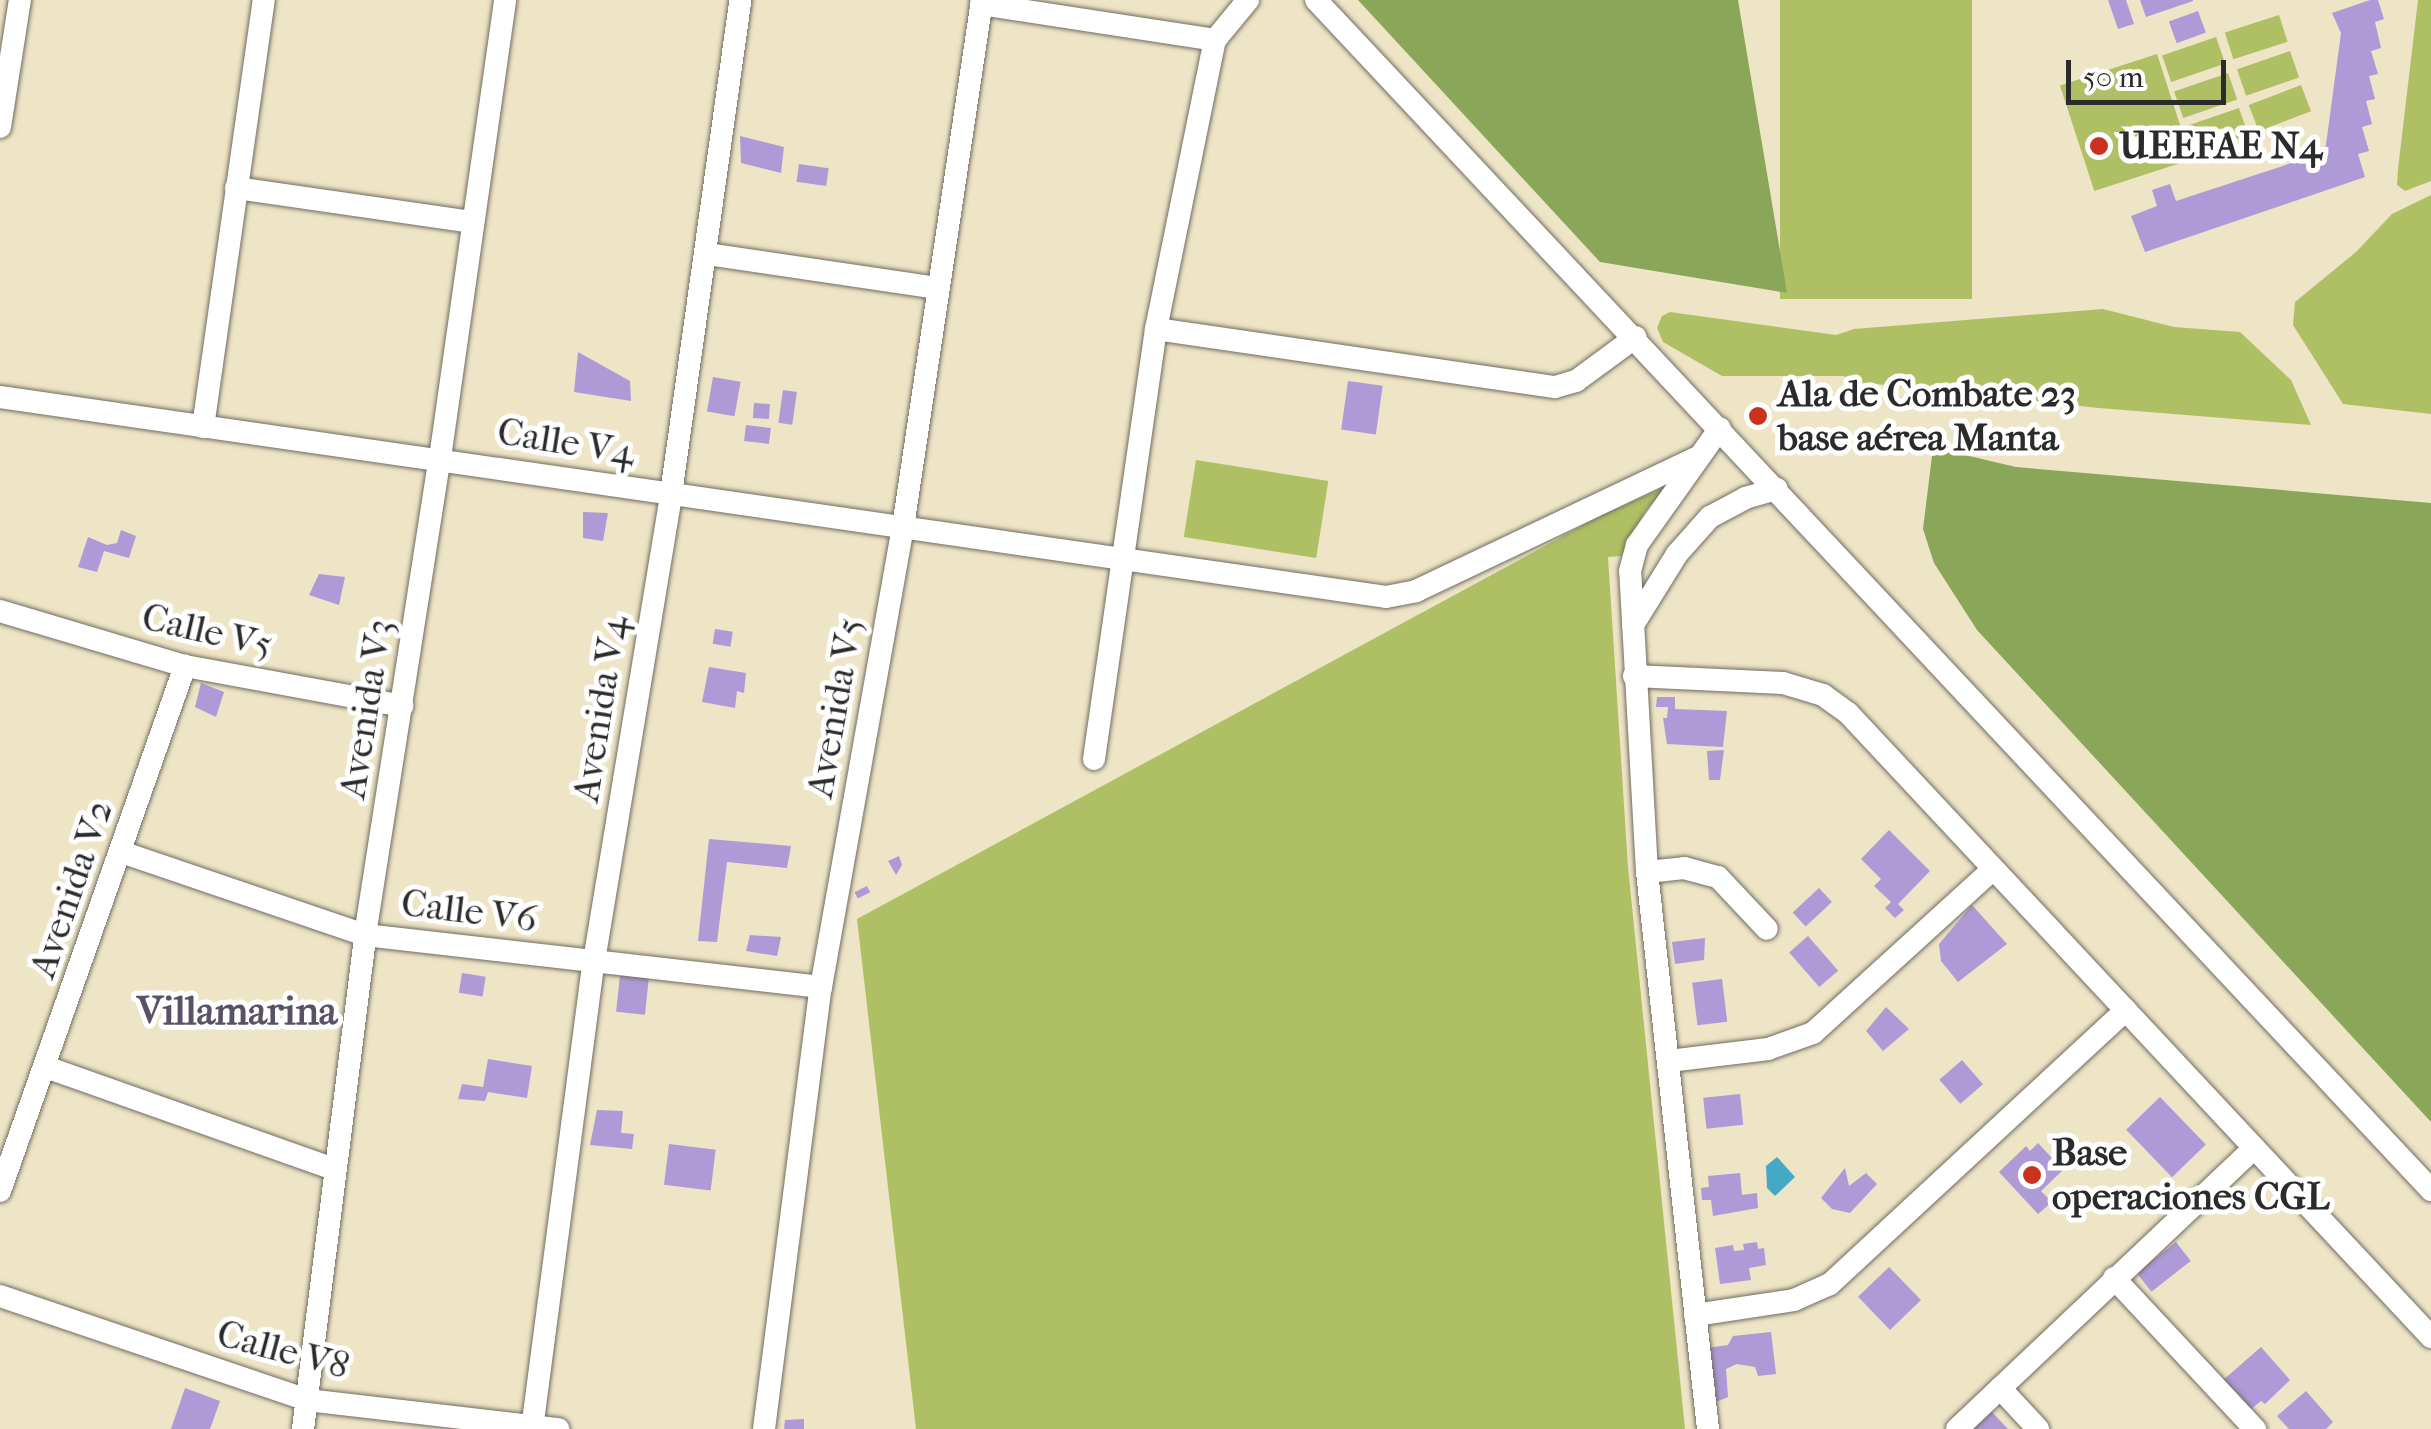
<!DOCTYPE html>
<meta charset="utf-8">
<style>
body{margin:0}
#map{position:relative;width:2431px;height:1429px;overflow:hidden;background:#eee4c6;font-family:"IM FELL French Canon",serif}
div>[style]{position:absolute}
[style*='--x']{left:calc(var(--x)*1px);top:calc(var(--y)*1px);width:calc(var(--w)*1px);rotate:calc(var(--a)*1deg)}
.green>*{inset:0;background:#aec063;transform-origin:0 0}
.forest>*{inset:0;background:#8aa659}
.water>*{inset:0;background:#45a9c5}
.building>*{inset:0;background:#ae9ad7;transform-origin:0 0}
.roads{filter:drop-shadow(0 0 2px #6f6c61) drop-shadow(0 0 2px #6f6c61)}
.minor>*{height:22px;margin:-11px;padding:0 11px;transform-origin:11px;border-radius:11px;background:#fff}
.dots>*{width:28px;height:28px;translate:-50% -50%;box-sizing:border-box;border:5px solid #fff;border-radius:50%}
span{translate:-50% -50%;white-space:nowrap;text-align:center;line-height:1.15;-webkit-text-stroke:10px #fff;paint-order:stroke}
.poi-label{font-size:38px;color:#2b2b2b;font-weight:700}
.left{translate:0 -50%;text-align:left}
.street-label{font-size:38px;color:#2b2b2b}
.neighbourhood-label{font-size:40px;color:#595267;font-weight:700}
.scale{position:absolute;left:2066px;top:60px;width:160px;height:45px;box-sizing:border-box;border:5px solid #2b2b2b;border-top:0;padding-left:12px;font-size:30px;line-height:35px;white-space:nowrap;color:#2b2b2b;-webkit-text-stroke:8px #fff;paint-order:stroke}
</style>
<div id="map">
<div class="green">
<div style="left:1780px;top:0;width:192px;height:299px"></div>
<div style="clip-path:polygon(2418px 0,2431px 0,2431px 181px,2405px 191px,2397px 185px,2398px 169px)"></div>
<div style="left:2279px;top:15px;width:28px;height:57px;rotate:72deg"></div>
<div style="left:2216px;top:37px;width:28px;height:57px;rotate:71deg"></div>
<div style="left:2290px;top:51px;width:28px;height:56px;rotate:71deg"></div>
<div style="left:2157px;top:54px;width:111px;height:102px;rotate:72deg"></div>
<div style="left:2228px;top:73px;width:28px;height:57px;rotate:71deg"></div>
<div style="left:2301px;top:85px;width:28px;height:56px;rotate:69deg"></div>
<div style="left:2239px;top:108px;width:28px;height:57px;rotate:71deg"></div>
<div style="clip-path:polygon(2431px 195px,2431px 414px,2343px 404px,2293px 325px,2295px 302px,2356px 252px,2392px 214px)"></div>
<div style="clip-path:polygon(2103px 309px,2174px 327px,2240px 332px,2291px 380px,2311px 425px,2099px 408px,1857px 382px,1843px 376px,1722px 376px,1663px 342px,1657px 328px,1662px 316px,1670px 312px,1836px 335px,1854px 329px)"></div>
<div style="left:1196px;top:460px;width:134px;height:78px;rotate:9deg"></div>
<div style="clip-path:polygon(1666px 487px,1645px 511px,1621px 556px,1608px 557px,1628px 867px,1685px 1429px,916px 1429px,857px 919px,1602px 515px)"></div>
</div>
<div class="forest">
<div style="clip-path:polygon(1358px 0,1738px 0,1787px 293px,1600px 262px)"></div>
<div style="clip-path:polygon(1952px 452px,2016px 467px,2431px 503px,2431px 1122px,1977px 630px,1934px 563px,1923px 529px,1932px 456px)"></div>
</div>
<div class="water">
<div style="clip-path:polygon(1777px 1157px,1795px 1177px,1775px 1196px,1767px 1188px,1766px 1166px)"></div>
</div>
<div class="building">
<div style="clip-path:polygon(2108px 0,2126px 0,2134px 24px,2118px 29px)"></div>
<div style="clip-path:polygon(2140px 0,2193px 0,2193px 1px,2146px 17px)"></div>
<div style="clip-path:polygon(2370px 0,2378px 0,2384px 19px,2375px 22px,2381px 48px,2371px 51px,2378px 74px,2369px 76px,2375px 99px,2366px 101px,2372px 124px,2362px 127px,2369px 151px,2358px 154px,2365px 177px,2145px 252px,2131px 216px,2157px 206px,2152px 190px,2170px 184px,2176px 201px,2325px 152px,2341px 33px,2332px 13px)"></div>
<div style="left:2198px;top:11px;width:23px;height:31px;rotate:70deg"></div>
<div style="clip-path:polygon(740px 136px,784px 147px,781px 173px,741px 163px)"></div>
<div style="left:799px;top:164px;width:30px;height:18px;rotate:8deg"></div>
<div style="clip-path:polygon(578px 352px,630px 381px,631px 401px,574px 392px)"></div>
<div style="left:713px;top:377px;width:28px;height:35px;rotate:10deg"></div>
<div style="left:1348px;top:381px;width:35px;height:49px;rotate:8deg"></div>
<div style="left:783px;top:390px;width:14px;height:33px;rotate:8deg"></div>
<div style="left:754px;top:403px;width:16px;height:15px;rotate:4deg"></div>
<div style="left:746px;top:425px;width:25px;height:16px;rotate:7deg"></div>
<div style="clip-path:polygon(583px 512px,608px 513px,603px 541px,583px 538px)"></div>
<div style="clip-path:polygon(121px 530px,136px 536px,129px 558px,104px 551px,97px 572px,78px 567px,88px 537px,107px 545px,117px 543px)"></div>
<div style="clip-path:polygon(319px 574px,345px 577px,339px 605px,309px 595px)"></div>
<div style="left:715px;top:629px;width:18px;height:15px;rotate:9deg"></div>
<div style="clip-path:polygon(709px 667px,746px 673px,744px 693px,737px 691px,735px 708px,702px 702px)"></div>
<div style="clip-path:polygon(201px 683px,224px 692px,216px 717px,195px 707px)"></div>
<div style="clip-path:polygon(1657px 697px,1675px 697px,1675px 709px,1727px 711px,1723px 747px,1667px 744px,1663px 718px,1667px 718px,1668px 707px,1656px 707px)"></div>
<div style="clip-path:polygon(1724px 750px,1720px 780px,1709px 780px,1707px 751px)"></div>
<div style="clip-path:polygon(1889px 830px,1930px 871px,1898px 904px,1904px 910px,1895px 918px,1885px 908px,1891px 902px,1874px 886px,1881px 879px,1861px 859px)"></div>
<div style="clip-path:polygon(709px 839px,791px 846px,787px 868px,727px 862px,717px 942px,698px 941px)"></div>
<div style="clip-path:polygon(899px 856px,902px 865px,896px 875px,888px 861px)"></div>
<div style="left:867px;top:886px;width:7px;height:14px;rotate:63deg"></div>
<div style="left:1819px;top:888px;width:19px;height:36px;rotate:47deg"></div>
<div style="clip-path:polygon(1972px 905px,2007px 944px,1958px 982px,1941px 961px,1939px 944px)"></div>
<div style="clip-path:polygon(750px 935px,781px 937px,777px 956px,746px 951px)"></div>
<div style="left:1808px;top:936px;width:46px;height:25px;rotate:49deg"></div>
<div style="clip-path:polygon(1705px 938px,1704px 960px,1675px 964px,1672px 942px)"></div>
<div style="left:462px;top:973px;width:24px;height:20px;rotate:9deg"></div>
<div style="left:620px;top:975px;width:29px;height:37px;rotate:6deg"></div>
<div style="left:1722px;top:979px;width:43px;height:30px;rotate:83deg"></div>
<div style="clip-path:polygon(1886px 1007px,1909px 1029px,1883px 1051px,1866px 1031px)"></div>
<div style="clip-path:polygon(488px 1059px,532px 1066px,527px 1098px,488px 1092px,485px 1101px,458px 1099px,462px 1084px,483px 1087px)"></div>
<div style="left:1962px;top:1060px;width:32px;height:30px;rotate:49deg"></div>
<div style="left:1740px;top:1094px;width:31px;height:37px;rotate:84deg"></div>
<div style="left:2160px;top:1097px;width:66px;height:47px;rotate:46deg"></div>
<div style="clip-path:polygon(597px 1110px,623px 1111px,621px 1133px,634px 1134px,632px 1149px,590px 1145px)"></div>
<div style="clip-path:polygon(2038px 1143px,2063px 1170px,2041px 1191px,2052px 1202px,2038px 1214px,1999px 1172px,2026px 1146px,2030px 1151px)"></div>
<div style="left:669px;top:1144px;width:47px;height:41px;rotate:7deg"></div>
<div style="clip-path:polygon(1845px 1168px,1849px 1186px,1866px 1173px,1877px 1184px,1850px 1213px,1832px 1209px,1821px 1198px)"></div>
<div style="clip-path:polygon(1740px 1173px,1742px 1195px,1757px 1193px,1758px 1208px,1713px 1216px,1711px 1200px,1702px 1200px,1701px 1188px,1709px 1187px,1708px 1176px)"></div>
<div style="clip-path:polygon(1757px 1242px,1758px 1249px,1764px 1248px,1766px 1265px,1749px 1268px,1751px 1280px,1720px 1284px,1715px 1248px,1733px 1245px,1734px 1251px,1744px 1250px,1743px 1244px)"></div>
<div style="left:2176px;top:1242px;width:24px;height:50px;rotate:52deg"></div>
<div style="left:1889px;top:1267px;width:46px;height:43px;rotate:46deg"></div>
<div style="clip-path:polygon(1771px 1332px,1776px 1374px,1758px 1376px,1755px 1367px,1737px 1364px,1726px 1369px,1728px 1397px,1716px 1402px,1707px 1348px,1728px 1345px,1733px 1336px)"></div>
<div style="clip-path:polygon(2261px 1347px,2290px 1380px,2265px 1404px,2261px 1401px,2250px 1410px,2222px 1381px)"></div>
<div style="clip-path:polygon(185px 1388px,220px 1401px,210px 1429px,171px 1429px)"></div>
<div style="clip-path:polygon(2306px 1391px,2333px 1422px,2326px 1429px,2289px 1429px,2277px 1416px)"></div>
<div style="clip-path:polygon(1990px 1410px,2008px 1429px,1970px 1429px)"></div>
<div style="clip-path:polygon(804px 1419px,804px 1429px,784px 1429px,785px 1420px)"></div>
</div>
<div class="roads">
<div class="minor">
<div style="--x:1316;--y:0;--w:1631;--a:46.86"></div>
<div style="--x:981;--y:4;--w:237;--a:8.7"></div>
<div style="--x:0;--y:127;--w:129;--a:-81.1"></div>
<div style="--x:236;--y:188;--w:237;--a:8.2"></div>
<div style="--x:707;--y:254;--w:233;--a:8.4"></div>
<div style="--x:1156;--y:329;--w:403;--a:8.3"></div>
<div style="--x:1555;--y:387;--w:22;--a:-16"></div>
<div style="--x:1576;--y:381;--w:74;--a:-36.3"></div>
<div style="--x:0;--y:397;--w:1400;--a:8.21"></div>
<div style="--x:1386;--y:597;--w:31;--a:-11"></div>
<div style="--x:1416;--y:591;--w:310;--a:-25.4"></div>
<div style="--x:203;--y:427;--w:431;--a:-81.9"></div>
<div style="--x:0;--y:611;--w:193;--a:16.6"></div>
<div style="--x:185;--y:666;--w:221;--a:10.4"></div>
<div style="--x:1633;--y:625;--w:84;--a:-58.2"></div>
<div style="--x:1677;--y:554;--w:50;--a:-48.3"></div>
<div style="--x:1710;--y:517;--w:40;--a:-28"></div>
<div style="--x:1745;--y:498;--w:33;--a:-16"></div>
<div style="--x:1634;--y:676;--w:149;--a:2.7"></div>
<div style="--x:1783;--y:683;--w:42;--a:16.7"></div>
<div style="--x:1823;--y:695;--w:31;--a:36"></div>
<div style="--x:1848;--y:713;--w:854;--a:46.95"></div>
<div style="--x:1094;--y:759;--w:434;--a:-81.8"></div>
<div style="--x:1156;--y:329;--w:295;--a:-78.5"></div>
<div style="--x:1215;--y:40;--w:52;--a:-50.5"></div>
<div style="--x:121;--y:852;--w:258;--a:18.8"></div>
<div style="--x:365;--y:935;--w:459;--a:6.5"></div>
<div style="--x:1647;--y:872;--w:37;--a:-6"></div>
<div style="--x:1684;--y:868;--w:35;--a:15"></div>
<div style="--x:1718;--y:877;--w:71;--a:46.7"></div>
<div style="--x:1669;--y:1061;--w:100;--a:-6.9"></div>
<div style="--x:1768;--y:1049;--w:48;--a:-19.6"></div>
<div style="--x:1813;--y:1033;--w:242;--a:-42.3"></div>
<div style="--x:46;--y:1067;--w:306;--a:19.5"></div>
<div style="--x:0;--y:1191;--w:557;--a:-70.59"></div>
<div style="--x:2114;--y:1278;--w:207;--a:47"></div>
<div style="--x:0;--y:1296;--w:324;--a:18.7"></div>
<div style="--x:307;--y:1400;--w:253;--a:6.6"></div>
<div style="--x:1695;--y:1315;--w:100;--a:-8.6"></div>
<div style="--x:1794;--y:1300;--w:39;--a:-24"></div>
<div style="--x:1830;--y:1284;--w:403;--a:-42.8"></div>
<div style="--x:2000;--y:1388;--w:56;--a:47.2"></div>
<div style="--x:303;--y:1429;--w:498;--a:-82.8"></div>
<div style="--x:365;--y:935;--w:483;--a:-81.1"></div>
<div style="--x:440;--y:458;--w:463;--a:-81.9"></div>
<div style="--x:532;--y:1429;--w:472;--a:-82.5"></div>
<div style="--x:594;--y:961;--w:473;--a:-80.6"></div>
<div style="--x:671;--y:494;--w:499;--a:-82"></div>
<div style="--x:764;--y:1429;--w:446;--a:-82.7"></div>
<div style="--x:821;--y:987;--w:467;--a:-79.9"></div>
<div style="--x:903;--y:527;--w:533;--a:-81.47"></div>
<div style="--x:1708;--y:1429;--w:560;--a:-96.25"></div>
<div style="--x:1647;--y:872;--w:301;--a:-93.2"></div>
<div style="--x:1630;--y:571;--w:27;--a:-75"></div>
<div style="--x:1637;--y:545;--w:143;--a:-54.6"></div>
<div style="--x:1957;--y:1429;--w:409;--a:-43.4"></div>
</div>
</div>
<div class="dots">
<div style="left:2099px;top:146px;background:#c8321e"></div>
<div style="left:1758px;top:416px;background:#c8321e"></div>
<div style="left:2032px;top:1175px;background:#c8321e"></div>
</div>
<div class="poi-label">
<span class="left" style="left:2119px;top:146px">UEEFAE N4</span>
<span class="left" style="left:1778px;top:416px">Ala de Combate 23<br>base aérea Manta</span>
<span class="left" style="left:2052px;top:1175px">Base<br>operaciones CGL</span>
</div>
<div class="street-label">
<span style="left:566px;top:442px;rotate:9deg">Calle V4</span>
<span style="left:207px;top:631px;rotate:13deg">Calle V5</span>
<span style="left:835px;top:708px;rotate:-80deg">Avenida V5</span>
<span style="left:366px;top:709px;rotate:-81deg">Avenida V3</span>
<span style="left:600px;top:709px;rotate:-81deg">Avenida V4</span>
<span style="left:71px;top:889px;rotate:-71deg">Avenida V2</span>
<span style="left:469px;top:911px;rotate:7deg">Calle V6</span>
<span style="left:283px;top:1350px;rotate:15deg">Calle V8</span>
</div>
<div class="neighbourhood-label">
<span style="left:237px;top:1011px">Villamarina</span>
</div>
<div class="scale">50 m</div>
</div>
